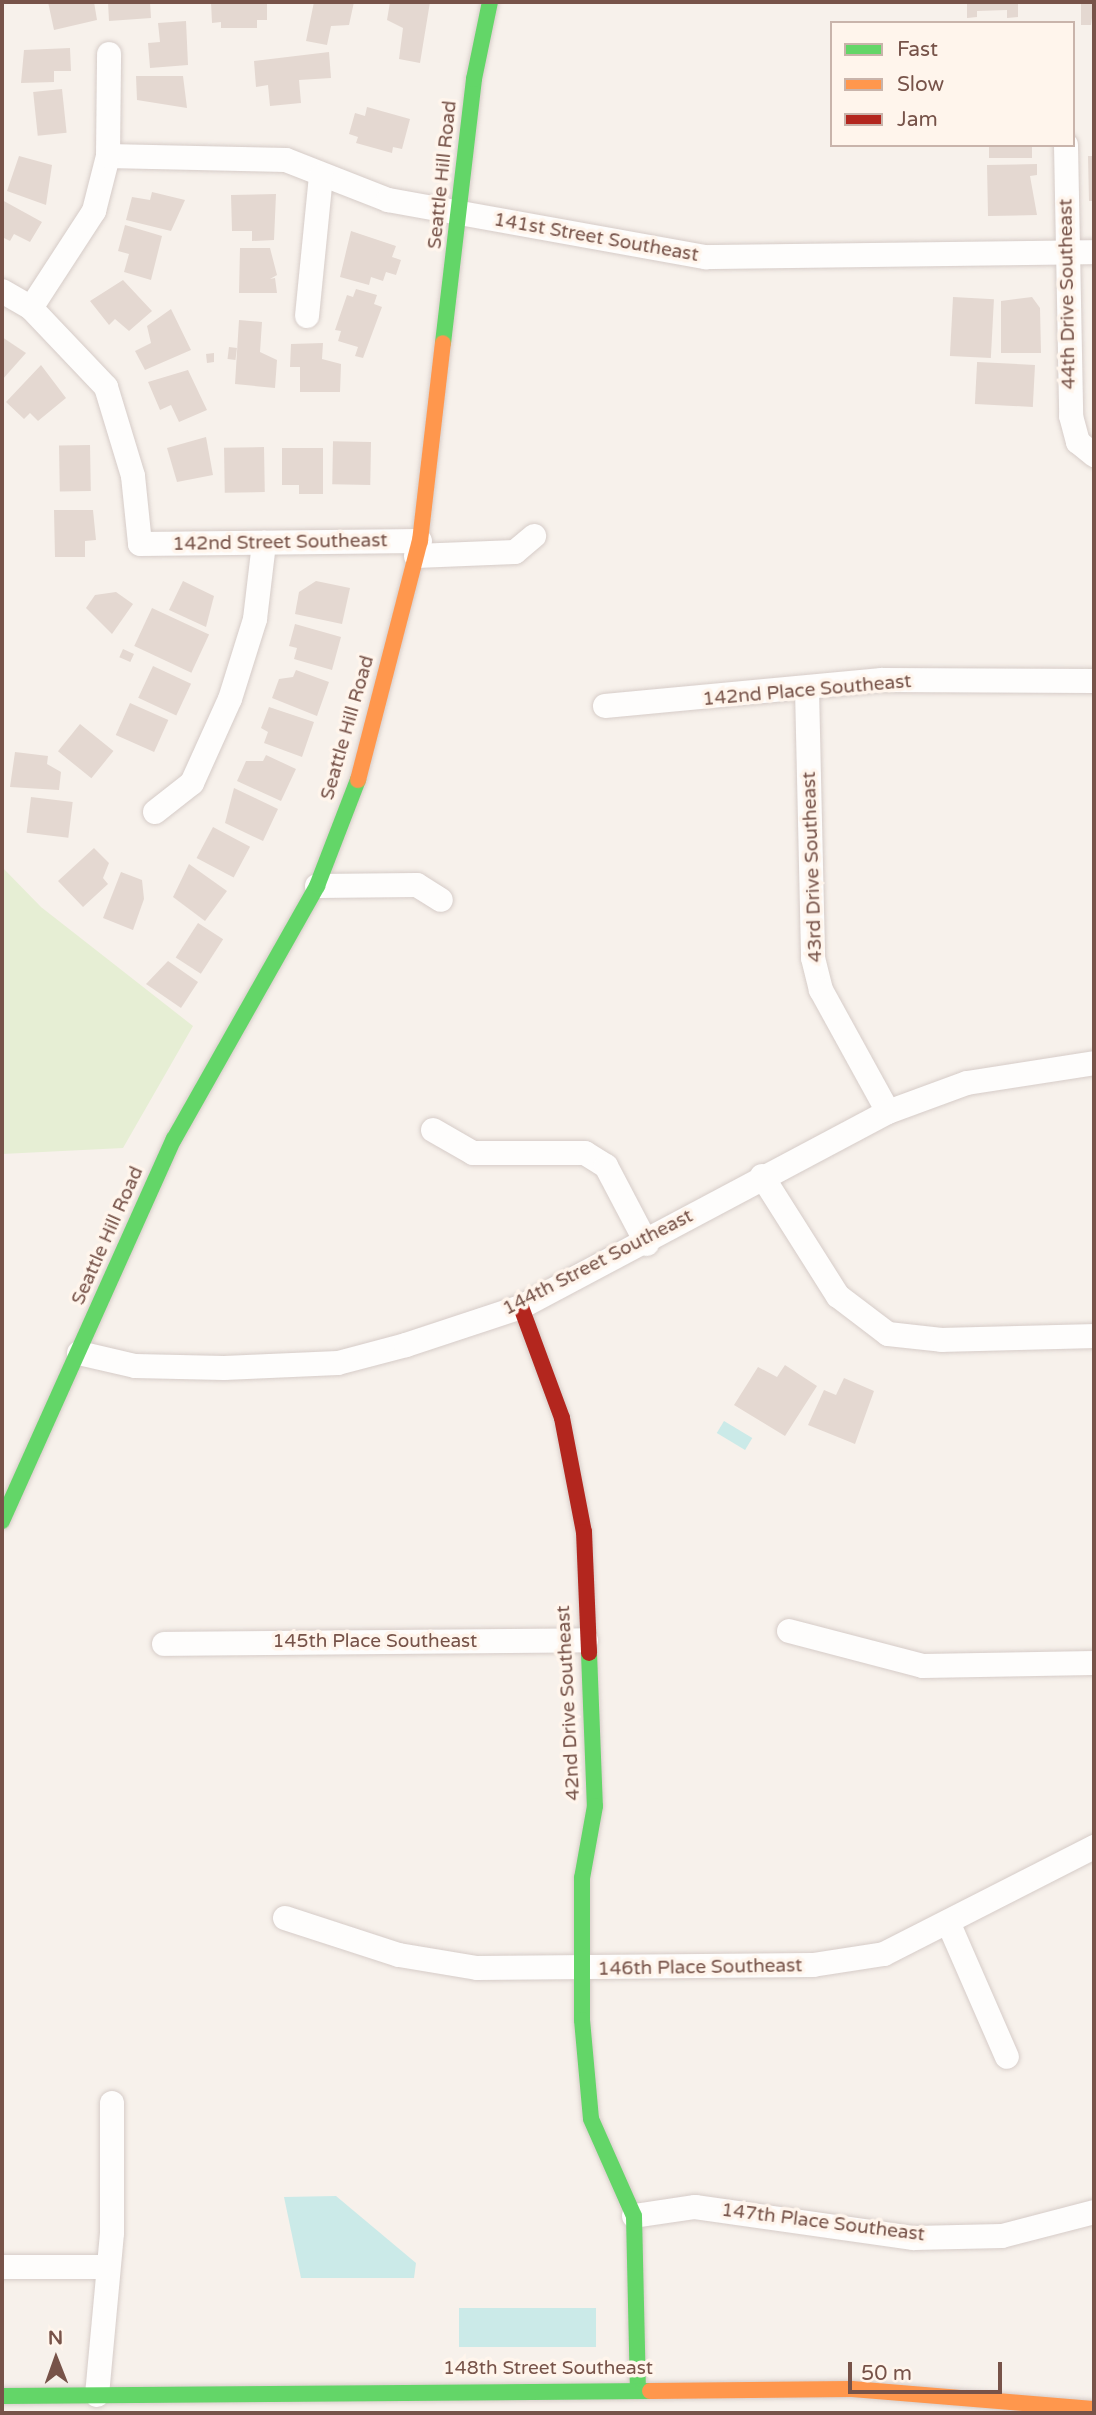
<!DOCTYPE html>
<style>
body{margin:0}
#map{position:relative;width:1096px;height:2415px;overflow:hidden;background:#f7f1eb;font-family:"Varela Round",sans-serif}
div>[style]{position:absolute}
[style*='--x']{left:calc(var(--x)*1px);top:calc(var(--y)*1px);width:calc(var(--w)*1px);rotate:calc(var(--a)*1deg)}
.green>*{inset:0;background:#e6eed4}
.water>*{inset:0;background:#cbeae8;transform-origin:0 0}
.building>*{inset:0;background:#e4d8d1;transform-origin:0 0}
.roads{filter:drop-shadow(0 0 2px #d6ccc8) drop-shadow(0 0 2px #d6ccc8)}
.street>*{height:24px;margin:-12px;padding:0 12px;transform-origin:12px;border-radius:12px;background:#fefdfc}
.fast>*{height:16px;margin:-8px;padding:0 8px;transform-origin:8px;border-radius:8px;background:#63d668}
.slow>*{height:16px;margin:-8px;padding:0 8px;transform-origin:8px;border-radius:8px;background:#ff974d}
.jam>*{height:16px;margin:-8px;padding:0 8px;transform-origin:8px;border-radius:8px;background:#b3261e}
span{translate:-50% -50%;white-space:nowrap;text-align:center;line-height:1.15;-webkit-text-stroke:7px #fff5ec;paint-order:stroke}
.street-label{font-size:19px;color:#775349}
.frame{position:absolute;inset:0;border:4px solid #775349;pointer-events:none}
.legend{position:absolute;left:830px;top:21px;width:245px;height:126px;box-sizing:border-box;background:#fff5ec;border:2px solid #c9b4ab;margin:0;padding:9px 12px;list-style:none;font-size:21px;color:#775349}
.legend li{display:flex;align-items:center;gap:14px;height:35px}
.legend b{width:35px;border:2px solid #c9b4ab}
.north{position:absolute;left:21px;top:2324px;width:70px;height:70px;-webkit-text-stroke:5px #fff5ec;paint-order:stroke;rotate:359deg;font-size:19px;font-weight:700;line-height:28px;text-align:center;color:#775349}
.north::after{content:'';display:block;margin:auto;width:24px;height:32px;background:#775349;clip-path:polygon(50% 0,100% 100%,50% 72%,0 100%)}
.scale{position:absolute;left:848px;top:2362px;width:154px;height:32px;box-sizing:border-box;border:4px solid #775349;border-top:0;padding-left:9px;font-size:21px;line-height:24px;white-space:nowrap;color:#775349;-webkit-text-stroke:5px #fff5ec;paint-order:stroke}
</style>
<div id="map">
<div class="green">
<div style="clip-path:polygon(2px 867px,41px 907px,193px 1026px,123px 1148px,2px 1154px)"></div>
</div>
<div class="water">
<div style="left:724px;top:1421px;width:33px;height:14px;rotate:31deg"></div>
<div style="clip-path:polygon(336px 2196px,416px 2263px,414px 2278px,301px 2278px,284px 2197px)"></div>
<div style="left:596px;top:2308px;width:39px;height:137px;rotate:90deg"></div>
</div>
<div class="building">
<div style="clip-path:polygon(48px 2px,94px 2px,97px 20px,54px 30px)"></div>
<div style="clip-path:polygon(108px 2px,150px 2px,151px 18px,109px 21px)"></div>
<div style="clip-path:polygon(211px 2px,267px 2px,267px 20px,257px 20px,257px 28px,221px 28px,221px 22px,212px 23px)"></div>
<div style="clip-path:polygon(314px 2px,354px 2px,349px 25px,331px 26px,327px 45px,306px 41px)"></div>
<div style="clip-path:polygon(390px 2px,430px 2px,420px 63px,399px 59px,403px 28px,387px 20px)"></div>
<div style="clip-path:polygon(967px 2px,1018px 2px,1018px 17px,1007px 18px,1007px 10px,977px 11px,977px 17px,967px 18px)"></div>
<div style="clip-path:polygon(1081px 2px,1094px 2px,1091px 25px,1081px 25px)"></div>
<div style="clip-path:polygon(186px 21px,188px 65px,150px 68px,148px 43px,160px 42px,158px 23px)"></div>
<div style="clip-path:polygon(70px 48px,71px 71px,54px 71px,54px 82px,21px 83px,24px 50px)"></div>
<div style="clip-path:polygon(329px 52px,331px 78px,299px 80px,301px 103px,270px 106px,268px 85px,256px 87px,254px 61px)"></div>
<div style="clip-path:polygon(136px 76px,183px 76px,187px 108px,137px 100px)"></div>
<div style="left:62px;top:89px;width:44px;height:29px;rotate:84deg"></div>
<div style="clip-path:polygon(367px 107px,410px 119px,402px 149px,393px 147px,392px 153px,356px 143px,358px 137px,349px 134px,355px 113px,365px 116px)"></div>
<div style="left:989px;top:145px;width:43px;height:13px"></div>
<div style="clip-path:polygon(19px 156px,52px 165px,46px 205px,7px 191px)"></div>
<div style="clip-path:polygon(1088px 156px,1094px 156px,1094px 201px,1089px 201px)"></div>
<div style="clip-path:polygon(1037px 164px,1037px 175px,1030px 176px,1037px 215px,988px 216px,987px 165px)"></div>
<div style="clip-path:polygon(152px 192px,185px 200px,171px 231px,126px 220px,132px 197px,150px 200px)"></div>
<div style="clip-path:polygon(276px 194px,274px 240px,252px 241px,252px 231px,232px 231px,231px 195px)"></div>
<div style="clip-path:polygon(2px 200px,42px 222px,30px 242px,14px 234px,10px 241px,2px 237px)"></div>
<div style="clip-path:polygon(125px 225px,162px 236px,151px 280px,124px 272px,129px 254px,118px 251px)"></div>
<div style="clip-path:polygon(351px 231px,396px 246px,392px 257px,401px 260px,396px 275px,386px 272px,383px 281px,371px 277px,369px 285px,340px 277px)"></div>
<div style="clip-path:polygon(240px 248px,270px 248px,277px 275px,270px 279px,275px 278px,277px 293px,239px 293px)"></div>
<div style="clip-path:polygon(123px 280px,152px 311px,129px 331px,115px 319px,109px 325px,90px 301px)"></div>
<div style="clip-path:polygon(356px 289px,377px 295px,374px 304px,382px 307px,363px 358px,355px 356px,358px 347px,338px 341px,341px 331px,335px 330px,347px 295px,353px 297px)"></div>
<div style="left:953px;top:297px;width:41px;height:59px;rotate:3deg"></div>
<div style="clip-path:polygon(1032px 297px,1040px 308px,1041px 353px,1001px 353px,1001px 301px)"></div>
<div style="clip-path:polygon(171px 309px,191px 350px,145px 370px,135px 351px,151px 343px,147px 326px)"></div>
<div style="clip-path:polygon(239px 320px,262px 322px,260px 352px,277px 360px,275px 388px,235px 384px)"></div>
<div style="clip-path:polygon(2px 337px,26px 353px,2px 380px)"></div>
<div style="clip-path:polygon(323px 343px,322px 359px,341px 364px,340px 392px,300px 392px,300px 367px,290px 367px,291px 344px)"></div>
<div style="left:229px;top:347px;width:8px;height:12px;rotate:7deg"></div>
<div style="clip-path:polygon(214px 353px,214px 362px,207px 363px,206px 354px)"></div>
<div style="clip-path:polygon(41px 365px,66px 398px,38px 421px,30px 413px,24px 419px,6px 402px)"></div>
<div style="left:1035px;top:365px;width:42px;height:58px;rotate:93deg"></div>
<div style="clip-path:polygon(188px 370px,207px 410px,179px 422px,171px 405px,160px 410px,148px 382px)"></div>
<div style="clip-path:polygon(206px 437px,213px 475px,177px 482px,167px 448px)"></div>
<div style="left:371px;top:442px;width:43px;height:38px;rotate:91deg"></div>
<div style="left:90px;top:445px;width:46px;height:31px;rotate:89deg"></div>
<div style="left:264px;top:447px;width:45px;height:40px;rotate:89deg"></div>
<div style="clip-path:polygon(282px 448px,323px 448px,323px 494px,299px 494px,299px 485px,282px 485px)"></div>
<div style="clip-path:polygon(54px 510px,93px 510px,96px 540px,85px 541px,85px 557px,55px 557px)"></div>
<div style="clip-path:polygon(183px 581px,214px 596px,206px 627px,169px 610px)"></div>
<div style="clip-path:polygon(316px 581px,350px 588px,342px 624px,295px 614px,299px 592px)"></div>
<div style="clip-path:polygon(116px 592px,133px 604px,112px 634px,86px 608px,95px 595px)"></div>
<div style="left:152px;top:608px;width:63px;height:42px;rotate:25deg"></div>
<div style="clip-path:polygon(295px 624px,341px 637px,332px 670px,294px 659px,297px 648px,289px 646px)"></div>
<div style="left:123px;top:649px;width:12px;height:9px;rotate:24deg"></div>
<div style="left:153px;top:666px;width:42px;height:35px;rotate:25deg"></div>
<div style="clip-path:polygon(296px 670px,329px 682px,317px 716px,272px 698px,279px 679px,293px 677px)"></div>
<div style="left:130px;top:703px;width:42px;height:35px;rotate:24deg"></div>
<div style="clip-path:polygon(269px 707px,314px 722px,302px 757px,264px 743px,268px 732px,261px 728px)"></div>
<div style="left:80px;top:724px;width:43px;height:35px;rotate:39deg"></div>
<div style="clip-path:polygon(15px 752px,48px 756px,47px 764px,61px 772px,59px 790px,10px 787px)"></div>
<div style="clip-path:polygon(266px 755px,296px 769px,281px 801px,237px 781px,246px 761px,263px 761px)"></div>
<div style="clip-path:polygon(234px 788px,278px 809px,263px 841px,225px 823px)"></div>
<div style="left:31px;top:797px;width:42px;height:36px;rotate:7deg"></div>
<div style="left:213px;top:827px;width:42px;height:35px;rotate:28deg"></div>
<div style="clip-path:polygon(94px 848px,109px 863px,103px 878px,108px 884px,83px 907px,58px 881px)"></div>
<div style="clip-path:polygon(189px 864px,227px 891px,205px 921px,173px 897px)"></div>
<div style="clip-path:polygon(121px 872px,142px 880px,144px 899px,133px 930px,103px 918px)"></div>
<div style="left:198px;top:923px;width:30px;height:41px;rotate:33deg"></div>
<div style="clip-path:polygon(168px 961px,198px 982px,181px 1008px,146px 984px)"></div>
<div style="clip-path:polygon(785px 1365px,817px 1386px,785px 1436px,734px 1405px,758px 1367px,777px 1377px)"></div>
<div style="clip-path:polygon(844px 1378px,874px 1391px,855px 1444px,808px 1425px,824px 1390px,836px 1395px)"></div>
</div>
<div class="roads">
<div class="street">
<div style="--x:1066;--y:145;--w:271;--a:88.9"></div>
<div style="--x:1071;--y:416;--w:27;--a:75"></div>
<div style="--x:1078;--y:442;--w:21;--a:39"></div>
<div style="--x:108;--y:156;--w:178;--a:1.3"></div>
<div style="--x:286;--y:160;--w:110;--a:21.4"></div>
<div style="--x:388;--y:200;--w:323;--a:10.2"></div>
<div style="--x:706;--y:257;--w:388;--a:-0.7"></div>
<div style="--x:2;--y:291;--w:34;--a:30"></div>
<div style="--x:31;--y:308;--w:109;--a:46.5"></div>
<div style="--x:106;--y:387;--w:93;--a:73.1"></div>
<div style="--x:133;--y:476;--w:68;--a:84.1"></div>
<div style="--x:140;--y:544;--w:280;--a:-0.6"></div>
<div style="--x:31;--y:308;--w:116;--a:-57"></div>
<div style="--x:94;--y:211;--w:57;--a:-75.7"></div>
<div style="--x:108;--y:156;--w:102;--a:-89.4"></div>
<div style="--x:307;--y:316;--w:141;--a:-84.3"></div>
<div style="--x:416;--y:556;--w:99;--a:-2.3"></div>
<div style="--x:515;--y:552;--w:25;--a:-40"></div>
<div style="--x:807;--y:689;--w:269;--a:88.7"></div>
<div style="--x:813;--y:958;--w:33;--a:76"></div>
<div style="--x:821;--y:990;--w:139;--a:61.2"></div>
<div style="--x:605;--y:706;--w:278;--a:-5.4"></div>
<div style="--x:882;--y:680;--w:212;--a:0.3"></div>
<div style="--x:155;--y:812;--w:47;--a:-38.1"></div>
<div style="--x:192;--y:783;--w:92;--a:-65.7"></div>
<div style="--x:230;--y:699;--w:84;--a:-72.6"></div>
<div style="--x:255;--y:619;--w:77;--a:-83.2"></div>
<div style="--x:317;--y:886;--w:100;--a:-0.6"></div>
<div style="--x:417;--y:885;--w:28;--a:32"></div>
<div style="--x:433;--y:1130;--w:46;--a:29.9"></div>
<div style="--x:473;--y:1153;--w:112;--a:0"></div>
<div style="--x:585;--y:1153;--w:25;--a:32"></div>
<div style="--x:606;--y:1166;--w:88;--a:62.3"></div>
<div style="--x:762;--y:1176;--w:142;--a:57.7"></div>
<div style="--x:838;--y:1296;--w:63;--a:37.2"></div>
<div style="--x:888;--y:1334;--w:54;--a:6.3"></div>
<div style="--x:942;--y:1340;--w:152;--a:-1.5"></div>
<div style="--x:79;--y:1353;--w:57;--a:13.1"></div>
<div style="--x:135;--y:1366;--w:89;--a:1.3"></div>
<div style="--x:224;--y:1368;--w:114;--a:-2.5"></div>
<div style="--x:338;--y:1363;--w:70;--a:-14.8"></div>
<div style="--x:406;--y:1345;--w:121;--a:-18.3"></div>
<div style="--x:521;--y:1307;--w:416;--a:-28"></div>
<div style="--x:888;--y:1112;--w:84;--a:-20.2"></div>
<div style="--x:967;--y:1083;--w:129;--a:-8.9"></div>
<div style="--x:789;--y:1631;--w:138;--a:14.6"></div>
<div style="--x:923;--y:1666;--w:171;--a:-1"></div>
<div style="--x:164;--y:1644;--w:422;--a:-0.5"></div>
<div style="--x:285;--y:1918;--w:120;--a:18"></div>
<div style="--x:399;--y:1955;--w:79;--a:9.5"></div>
<div style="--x:477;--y:1968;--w:336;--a:-0.5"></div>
<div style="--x:813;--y:1965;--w:72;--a:-8.8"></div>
<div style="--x:884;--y:1954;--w:236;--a:-27"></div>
<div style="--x:948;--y:1922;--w:147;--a:66.4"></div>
<div style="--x:634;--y:2216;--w:62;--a:-8.4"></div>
<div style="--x:695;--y:2207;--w:221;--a:8.1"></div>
<div style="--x:914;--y:2238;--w:88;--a:-1.3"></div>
<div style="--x:1002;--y:2236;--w:95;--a:-14.6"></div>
<div style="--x:2;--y:2267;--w:105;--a:0"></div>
<div style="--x:97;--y:2395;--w:163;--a:-84.7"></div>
<div style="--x:112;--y:2233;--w:130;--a:-90"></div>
</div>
<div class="fast">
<div style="--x:443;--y:343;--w:266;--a:-83.3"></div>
<div style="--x:474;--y:79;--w:79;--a:-78.3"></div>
<div style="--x:2;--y:1521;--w:419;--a:-65.8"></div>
<div style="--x:174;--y:1139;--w:291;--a:-60.5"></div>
<div style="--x:317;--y:886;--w:114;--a:-68.9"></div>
<div style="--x:589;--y:1653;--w:153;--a:87.8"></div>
<div style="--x:595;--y:1806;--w:73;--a:100.2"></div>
<div style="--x:582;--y:1878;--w:142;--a:90"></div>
<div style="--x:582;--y:2020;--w:99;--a:84.8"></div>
<div style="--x:591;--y:2119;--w:106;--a:66.1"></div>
<div style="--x:634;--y:2216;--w:174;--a:88.7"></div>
<div style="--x:2;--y:2396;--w:648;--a:-0.44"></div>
</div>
<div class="slow">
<div style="--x:358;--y:780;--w:247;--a:-75.5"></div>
<div style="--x:420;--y:541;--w:199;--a:-83.4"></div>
<div style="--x:650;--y:2391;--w:201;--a:-0.6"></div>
<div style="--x:851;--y:2389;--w:244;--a:4.7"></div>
</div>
<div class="jam">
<div style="--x:521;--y:1307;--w:118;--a:69.7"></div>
<div style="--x:562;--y:1418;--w:116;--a:79.1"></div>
<div style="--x:584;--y:1532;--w:121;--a:87.6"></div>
</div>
</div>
<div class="street-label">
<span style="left:443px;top:175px;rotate:-84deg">Seattle Hill Road</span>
<span style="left:596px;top:238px;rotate:10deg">141st Street Southeast</span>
<span style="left:1068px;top:294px;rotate:-91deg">44th Drive Southeast</span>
<span style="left:280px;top:543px;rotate:-1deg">142nd Street Southeast</span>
<span style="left:807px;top:691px;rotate:-5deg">142nd Place Southeast</span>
<span style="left:348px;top:728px;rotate:-74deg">Seattle Hill Road</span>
<span style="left:813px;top:867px;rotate:-92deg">43rd Drive Southeast</span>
<span style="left:108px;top:1236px;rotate:-66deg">Seattle Hill Road</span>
<span style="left:598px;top:1263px;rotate:-27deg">144th Street Southeast</span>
<span style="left:375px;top:1642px">145th Place Southeast</span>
<span style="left:569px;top:1703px;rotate:-93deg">42nd Drive Southeast</span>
<span style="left:700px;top:1968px;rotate:-1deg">146th Place Southeast</span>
<span style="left:823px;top:2223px;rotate:7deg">147th Place Southeast</span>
<span style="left:548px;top:2369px">148th Street Southeast</span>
</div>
<div class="frame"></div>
<ul class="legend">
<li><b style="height:9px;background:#63d668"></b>Fast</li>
<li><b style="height:9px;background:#ff974d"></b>Slow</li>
<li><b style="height:9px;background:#b3261e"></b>Jam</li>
</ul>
<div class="north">N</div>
<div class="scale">50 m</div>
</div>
